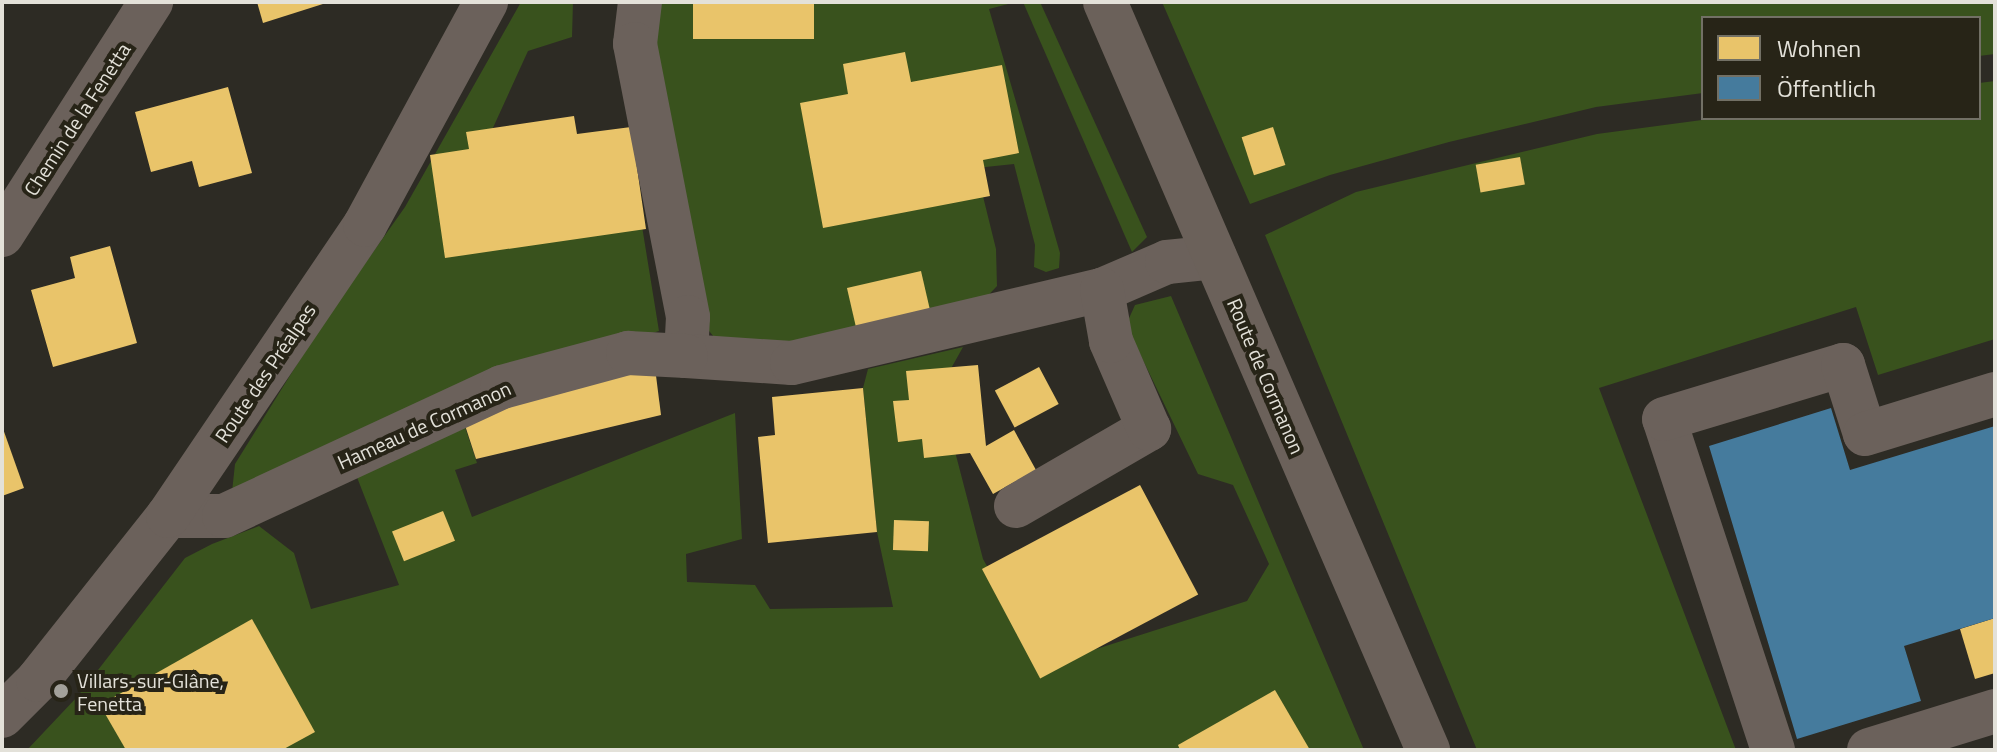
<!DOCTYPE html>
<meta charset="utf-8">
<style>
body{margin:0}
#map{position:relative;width:1997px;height:752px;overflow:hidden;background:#2d2b24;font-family:"Titillium Web",sans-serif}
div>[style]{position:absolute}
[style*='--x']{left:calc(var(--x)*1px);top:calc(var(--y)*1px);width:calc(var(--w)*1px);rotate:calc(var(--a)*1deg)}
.green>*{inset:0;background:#39521d}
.homes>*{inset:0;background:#e9c46a;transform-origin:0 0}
.public>*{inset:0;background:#457b9d}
.minor>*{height:44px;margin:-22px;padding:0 22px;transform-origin:22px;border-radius:22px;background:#6b615b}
.major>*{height:44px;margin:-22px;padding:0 22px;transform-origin:22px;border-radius:22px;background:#6b615a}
.dots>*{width:22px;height:22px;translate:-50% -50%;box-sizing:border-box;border:4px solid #272417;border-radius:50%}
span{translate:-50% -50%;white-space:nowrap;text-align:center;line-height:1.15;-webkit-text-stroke:8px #272417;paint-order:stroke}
.street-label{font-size:20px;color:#e3e1d9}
.poi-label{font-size:20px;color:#e3e1d9}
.left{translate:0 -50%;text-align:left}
.frame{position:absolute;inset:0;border:4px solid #e3e1d9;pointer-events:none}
.legend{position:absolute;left:1701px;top:16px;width:280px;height:104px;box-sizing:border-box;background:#272417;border:2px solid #727065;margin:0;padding:10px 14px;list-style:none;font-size:24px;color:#e3e1d9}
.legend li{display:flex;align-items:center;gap:16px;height:40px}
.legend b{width:40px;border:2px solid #727065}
</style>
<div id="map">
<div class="green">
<div style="clip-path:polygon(521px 2px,573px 2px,572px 37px,528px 51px,465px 189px,641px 220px,659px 331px,511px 375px,232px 492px,235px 464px,322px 324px,405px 207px)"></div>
<div style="clip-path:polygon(649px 2px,1016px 2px,989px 9px,1060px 253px,1059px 268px,1046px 272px,1034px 267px,1035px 245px,1014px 164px,976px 168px,996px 249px,997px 286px,980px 304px,816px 341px,755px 344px,714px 337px,705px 326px)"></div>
<div style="clip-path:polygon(1023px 2px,1040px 2px,1147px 237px,1132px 252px)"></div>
<div style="clip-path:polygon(1162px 2px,1995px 2px,1995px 54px,1979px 56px,1979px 18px,1703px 18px,1703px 93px,1596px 107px,1449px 142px,1330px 175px,1250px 204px)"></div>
<div style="clip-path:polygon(1995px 81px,1995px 339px,1878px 375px,1856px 307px,1599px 388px,1736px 750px,1477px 750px,1265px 235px,1356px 192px,1597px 134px,1717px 118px,1979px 118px,1979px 83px)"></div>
<div style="clip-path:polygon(1171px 296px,1364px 750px,27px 750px,77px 697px,185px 558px,212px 544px,259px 526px,294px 553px,311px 609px,399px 585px,353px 467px,462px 418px,477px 463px,455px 470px,472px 517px,735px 413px,742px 539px,686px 554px,687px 582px,755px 585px,770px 609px,893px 607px,877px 532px,863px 388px,868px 369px,963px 347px,939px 390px,983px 559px,1043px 666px,1247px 601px,1269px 564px,1233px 485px,1198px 474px,1126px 325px,1135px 305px)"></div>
</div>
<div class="homes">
<div style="clip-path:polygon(257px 2px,325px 2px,326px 3px,263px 23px)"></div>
<div style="left:693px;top:2px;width:121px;height:37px"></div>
<div style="clip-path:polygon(905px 52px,911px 82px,1002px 65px,1019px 153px,983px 160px,990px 196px,823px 228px,800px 103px,848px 94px,843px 64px)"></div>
<div style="clip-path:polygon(228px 87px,252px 173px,199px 187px,192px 161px,151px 172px,135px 112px)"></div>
<div style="clip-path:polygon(574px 116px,577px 134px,631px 127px,646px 229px,445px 258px,430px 155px,469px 149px,466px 132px)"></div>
<div style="left:1273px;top:127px;width:40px;height:33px;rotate:72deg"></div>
<div style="left:1520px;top:157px;width:28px;height:45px;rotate:80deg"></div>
<div style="clip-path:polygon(110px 246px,137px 343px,53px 367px,31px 290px,75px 278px,70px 257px)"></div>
<div style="left:921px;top:271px;width:50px;height:76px;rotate:77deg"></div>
<div style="clip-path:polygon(654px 360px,661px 415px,476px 459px,461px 413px)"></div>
<div style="clip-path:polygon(978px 365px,986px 446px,1014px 430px,1036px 470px,993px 494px,970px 453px,924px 458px,922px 439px,898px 442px,893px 401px,909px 400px,906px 371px)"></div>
<div style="left:1039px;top:367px;width:42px;height:50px;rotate:62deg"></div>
<div style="clip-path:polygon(863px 388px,877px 532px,768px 543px,758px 437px,775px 435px,772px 397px)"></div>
<div style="clip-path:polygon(2px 426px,24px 488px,2px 496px)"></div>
<div style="left:1140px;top:485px;width:124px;height:179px;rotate:62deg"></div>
<div style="left:443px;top:511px;width:32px;height:55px;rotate:68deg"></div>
<div style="left:894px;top:520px;width:35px;height:30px;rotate:2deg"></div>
<div style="clip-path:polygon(1995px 618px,1995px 673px,1975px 679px,1960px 629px)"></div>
<div style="clip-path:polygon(252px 619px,315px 732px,282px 750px,126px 750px,100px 705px)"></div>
<div style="clip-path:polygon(1275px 690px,1310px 750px,1180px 750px,1178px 745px)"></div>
</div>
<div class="public">
<div style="clip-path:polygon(1831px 408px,1850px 470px,1995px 426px,1995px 618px,1904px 646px,1921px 701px,1797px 739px,1709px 446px)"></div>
</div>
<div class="minor">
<div style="--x:640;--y:2;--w:42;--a:96.8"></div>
<div style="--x:635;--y:44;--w:278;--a:79"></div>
<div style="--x:688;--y:317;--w:39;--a:93"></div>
<div style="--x:686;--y:356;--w:106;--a:3.8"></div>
<div style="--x:792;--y:363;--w:318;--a:-13.3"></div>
<div style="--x:1102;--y:290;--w:71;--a:-23.3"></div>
<div style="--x:1167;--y:262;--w:48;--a:-5.9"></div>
<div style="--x:2;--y:235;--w:277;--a:-57.4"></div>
<div style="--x:1016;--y:506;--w:154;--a:-30.1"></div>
<div style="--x:1149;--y:429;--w:96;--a:-113.4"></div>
<div style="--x:1111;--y:341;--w:52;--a:-100"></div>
<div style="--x:168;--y:516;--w:56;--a:0"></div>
<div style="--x:224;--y:516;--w:306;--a:-24.9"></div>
<div style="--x:502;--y:387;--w:131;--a:-15.1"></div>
<div style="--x:628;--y:353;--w:58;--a:3"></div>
<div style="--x:2;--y:716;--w:51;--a:-45"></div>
<div style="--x:38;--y:680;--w:209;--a:-51.6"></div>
<div style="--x:168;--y:516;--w:351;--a:-55.9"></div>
<div style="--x:365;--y:225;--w:254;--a:-61.5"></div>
<div style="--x:1773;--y:750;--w:348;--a:-108.2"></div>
<div style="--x:1664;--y:419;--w:187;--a:-16.8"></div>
<div style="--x:1843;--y:365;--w:72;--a:72.3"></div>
<div style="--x:1865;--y:434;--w:136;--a:-17.1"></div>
<div style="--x:1869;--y:750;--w:132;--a:-17.2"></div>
</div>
<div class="major">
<div style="--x:1105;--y:2;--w:815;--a:66.64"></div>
</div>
<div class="dots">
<div style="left:61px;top:691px;background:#a3a19a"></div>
</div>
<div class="street-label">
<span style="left:77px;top:119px;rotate:-57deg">Chemin de la Fenetta</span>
<span style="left:265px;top:373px;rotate:-56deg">Route des Préalpes</span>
<span style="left:1266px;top:376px;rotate:67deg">Route de Cormanon</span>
<span style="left:424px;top:425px;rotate:-24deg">Hameau de Cormanon</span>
</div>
<div class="poi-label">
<span class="left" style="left:77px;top:692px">Villars-sur-Glâne,<br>Fenetta</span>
</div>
<div class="frame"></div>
<ul class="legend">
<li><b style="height:22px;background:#e9c46a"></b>Wohnen</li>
<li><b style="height:22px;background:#457b9d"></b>Öffentlich</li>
</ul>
</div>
